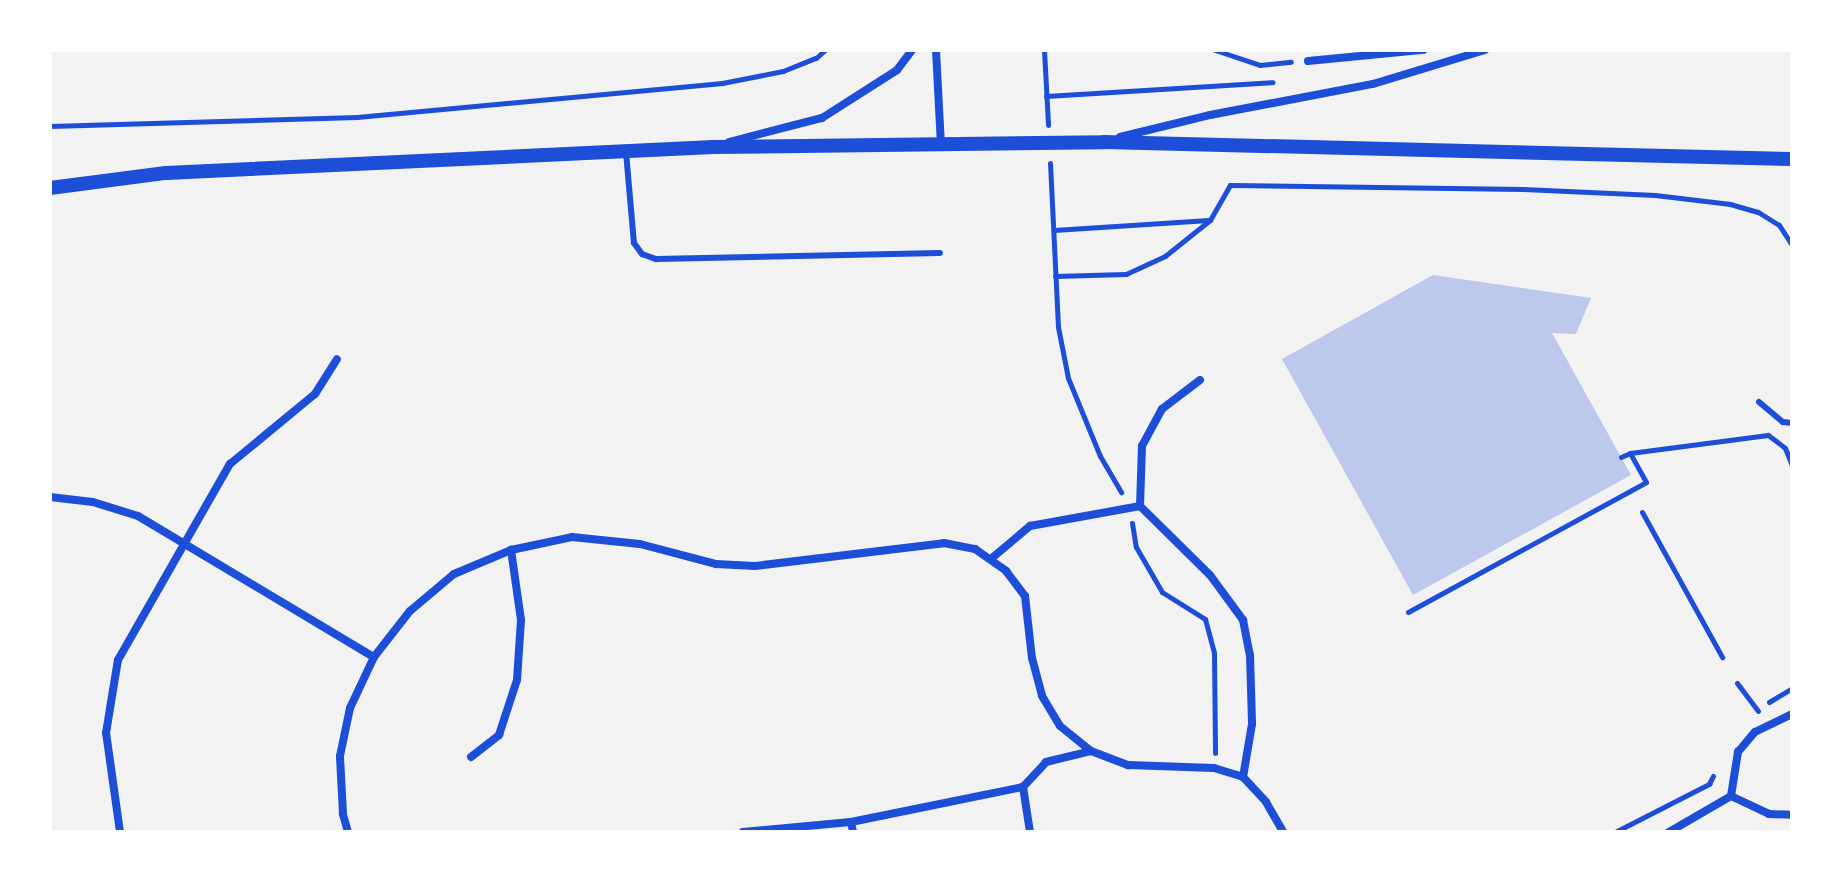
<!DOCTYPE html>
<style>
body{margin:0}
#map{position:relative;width:1842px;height:882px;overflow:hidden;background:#f2f2f2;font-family:Karla,sans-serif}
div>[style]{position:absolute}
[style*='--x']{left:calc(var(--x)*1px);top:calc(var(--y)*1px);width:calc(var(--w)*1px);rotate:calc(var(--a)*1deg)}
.building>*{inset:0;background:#bdc9ec}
.path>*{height:5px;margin:-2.5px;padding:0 2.5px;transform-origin:2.5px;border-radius:2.5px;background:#1d4ed8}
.service>*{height:6px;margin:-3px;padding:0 3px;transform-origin:3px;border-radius:3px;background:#1d4ed8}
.minor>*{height:8px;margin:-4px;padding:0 4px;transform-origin:4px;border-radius:4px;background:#1d4ed8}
.tertiary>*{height:14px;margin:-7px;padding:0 7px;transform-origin:7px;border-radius:7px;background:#1d4ed8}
span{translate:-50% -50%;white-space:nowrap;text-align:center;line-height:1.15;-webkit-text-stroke:6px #fff;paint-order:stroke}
.frame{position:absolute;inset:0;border:52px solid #fff;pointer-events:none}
</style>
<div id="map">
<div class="building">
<div style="clip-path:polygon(1433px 275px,1591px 298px,1576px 334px,1552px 333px,1631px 475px,1413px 595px,1282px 359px)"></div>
</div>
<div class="path">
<div style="--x:1044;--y:50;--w:75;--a:86.9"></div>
<div style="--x:1215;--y:50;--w:47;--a:18.4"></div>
<div style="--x:1260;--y:65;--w:31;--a:-6"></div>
<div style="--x:1046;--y:96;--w:227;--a:-3.5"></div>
<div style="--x:50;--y:126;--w:307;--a:-1.7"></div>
<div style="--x:357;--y:117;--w:367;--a:-5.3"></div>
<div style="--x:722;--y:83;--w:62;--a:-11.1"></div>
<div style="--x:783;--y:71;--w:35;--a:-22"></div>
<div style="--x:816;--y:58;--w:12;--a:-42"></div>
<div style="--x:1050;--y:163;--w:164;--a:87.2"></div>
<div style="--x:1058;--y:327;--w:52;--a:78.9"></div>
<div style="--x:1068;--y:378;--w:84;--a:67.7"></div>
<div style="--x:1100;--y:456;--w:42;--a:59.7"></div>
<div style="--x:1054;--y:230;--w:155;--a:-3.7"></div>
<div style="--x:1055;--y:276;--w:71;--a:-1.6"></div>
<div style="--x:1126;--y:274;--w:43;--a:-24.8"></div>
<div style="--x:1165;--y:256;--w:58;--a:-38.7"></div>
<div style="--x:1210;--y:220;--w:40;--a:-60.3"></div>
<div style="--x:1230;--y:185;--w:293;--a:0.8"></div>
<div style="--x:1523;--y:189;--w:132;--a:2.6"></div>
<div style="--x:1655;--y:195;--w:76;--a:6.8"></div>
<div style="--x:1730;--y:204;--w:29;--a:16"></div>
<div style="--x:1758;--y:212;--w:25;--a:32"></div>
<div style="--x:1779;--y:225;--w:24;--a:57"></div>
<div style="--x:1621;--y:457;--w:10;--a:-24"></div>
<div style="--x:1642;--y:512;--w:166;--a:61.1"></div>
<div style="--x:1132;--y:523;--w:24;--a:81"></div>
<div style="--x:1136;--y:547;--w:52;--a:60"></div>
<div style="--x:1162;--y:592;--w:51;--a:32.1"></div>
<div style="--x:1205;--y:619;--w:35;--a:75"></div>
<div style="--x:1214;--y:653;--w:100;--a:89.4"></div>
<div style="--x:1408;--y:612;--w:271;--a:-28.6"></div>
<div style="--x:1646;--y:482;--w:33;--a:-119"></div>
<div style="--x:1630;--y:453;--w:139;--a:-7.4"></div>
<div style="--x:1768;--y:435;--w:21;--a:37"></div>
<div style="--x:1785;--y:448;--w:18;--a:68"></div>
<div style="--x:1737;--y:683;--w:35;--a:53"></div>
<div style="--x:1769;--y:702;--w:27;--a:-31"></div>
<div style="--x:1615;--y:832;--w:106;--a:-27.1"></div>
<div style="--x:1709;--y:784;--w:9;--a:-63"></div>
</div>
<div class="service">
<div style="--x:626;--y:152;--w:91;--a:85"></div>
<div style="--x:634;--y:243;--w:14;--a:54"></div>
<div style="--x:642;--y:254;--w:15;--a:20"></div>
<div style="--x:656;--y:259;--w:284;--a:-1.2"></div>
<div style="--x:1759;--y:402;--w:31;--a:40"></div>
<div style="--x:1783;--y:422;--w:9;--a:6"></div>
</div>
<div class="minor">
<div style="--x:936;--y:50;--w:95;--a:87"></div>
<div style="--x:1308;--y:61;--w:116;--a:-5.5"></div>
<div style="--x:1120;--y:137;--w:93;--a:-13.7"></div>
<div style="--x:1210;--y:115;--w:166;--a:-10.8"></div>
<div style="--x:1373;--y:84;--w:117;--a:-16.9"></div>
<div style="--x:729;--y:142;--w:96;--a:-14.5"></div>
<div style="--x:822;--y:118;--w:89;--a:-32.6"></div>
<div style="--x:897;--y:70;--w:25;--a:-53"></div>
<div style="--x:1200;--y:380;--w:48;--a:142.7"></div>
<div style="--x:1162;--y:409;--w:42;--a:118.4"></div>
<div style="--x:1142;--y:446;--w:60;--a:91.9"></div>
<div style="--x:1140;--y:506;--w:98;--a:44.6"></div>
<div style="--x:1210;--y:575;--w:56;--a:53.7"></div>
<div style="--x:1243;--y:620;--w:36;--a:79"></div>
<div style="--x:1250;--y:655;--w:69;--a:88.3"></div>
<div style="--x:1252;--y:724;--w:54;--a:99.6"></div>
<div style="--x:50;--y:497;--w:43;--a:6.6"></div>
<div style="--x:93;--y:502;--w:47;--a:17.3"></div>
<div style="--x:138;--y:516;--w:275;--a:30.9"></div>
<div style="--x:992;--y:558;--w:50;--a:-40.1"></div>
<div style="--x:1030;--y:526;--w:112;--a:-10.3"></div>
<div style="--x:471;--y:757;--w:36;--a:-38"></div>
<div style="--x:499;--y:735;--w:58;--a:-71.9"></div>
<div style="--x:517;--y:680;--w:60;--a:-86.2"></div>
<div style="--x:521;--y:620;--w:71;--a:-98.1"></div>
<div style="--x:1731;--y:796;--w:45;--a:-81"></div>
<div style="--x:1738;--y:752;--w:26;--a:-50"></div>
<div style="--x:1755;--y:732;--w:41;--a:-25.9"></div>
<div style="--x:1731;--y:796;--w:42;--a:25.3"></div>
<div style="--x:1769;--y:814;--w:23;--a:2"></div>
<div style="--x:120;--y:832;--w:100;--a:-98"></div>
<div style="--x:106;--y:733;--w:74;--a:-80.7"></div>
<div style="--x:118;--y:660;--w:226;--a:-60.3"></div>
<div style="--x:230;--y:464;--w:110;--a:-39.5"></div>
<div style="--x:315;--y:394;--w:41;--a:-57.8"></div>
<div style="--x:348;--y:832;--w:19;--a:-106"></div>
<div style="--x:343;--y:814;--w:58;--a:-93"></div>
<div style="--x:340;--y:756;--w:49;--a:-78.2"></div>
<div style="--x:350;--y:708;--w:56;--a:-64.8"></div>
<div style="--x:374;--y:657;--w:58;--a:-52"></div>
<div style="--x:410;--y:611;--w:57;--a:-40.1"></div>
<div style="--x:454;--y:574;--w:62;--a:-22.8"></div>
<div style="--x:511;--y:550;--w:62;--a:-12"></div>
<div style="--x:572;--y:537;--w:68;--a:5.9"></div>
<div style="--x:640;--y:544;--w:79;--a:14.7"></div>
<div style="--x:716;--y:564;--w:39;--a:3"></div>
<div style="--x:755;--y:566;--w:190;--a:-6.9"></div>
<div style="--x:944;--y:543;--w:32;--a:11"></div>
<div style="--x:975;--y:549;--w:38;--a:35"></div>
<div style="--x:1006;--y:571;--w:31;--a:53"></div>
<div style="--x:1025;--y:596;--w:62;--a:83.6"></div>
<div style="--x:1032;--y:658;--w:39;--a:75"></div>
<div style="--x:1042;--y:696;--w:35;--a:59"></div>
<div style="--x:1060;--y:726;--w:40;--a:39"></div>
<div style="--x:1091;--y:751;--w:40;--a:21"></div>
<div style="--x:1128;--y:765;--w:86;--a:2"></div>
<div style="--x:1214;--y:768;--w:30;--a:17"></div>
<div style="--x:1243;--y:777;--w:34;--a:47"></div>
<div style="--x:1266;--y:802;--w:34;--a:60"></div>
<div style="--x:743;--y:832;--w:108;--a:-5.3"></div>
<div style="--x:853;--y:832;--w:10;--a:-101"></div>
<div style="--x:851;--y:822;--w:176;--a:-11.5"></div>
<div style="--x:1030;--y:832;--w:46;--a:-98.8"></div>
<div style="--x:1023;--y:787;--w:34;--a:-47"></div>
<div style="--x:1046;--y:762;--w:46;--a:-13.7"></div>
<div style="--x:1669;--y:832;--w:72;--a:-30.1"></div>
</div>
<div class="tertiary">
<div style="--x:50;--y:188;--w:117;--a:-7.4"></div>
<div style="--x:166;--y:173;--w:548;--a:-2.72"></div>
<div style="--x:713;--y:147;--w:391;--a:-0.7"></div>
<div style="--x:1104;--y:142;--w:688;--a:1.42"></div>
</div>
<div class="frame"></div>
</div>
